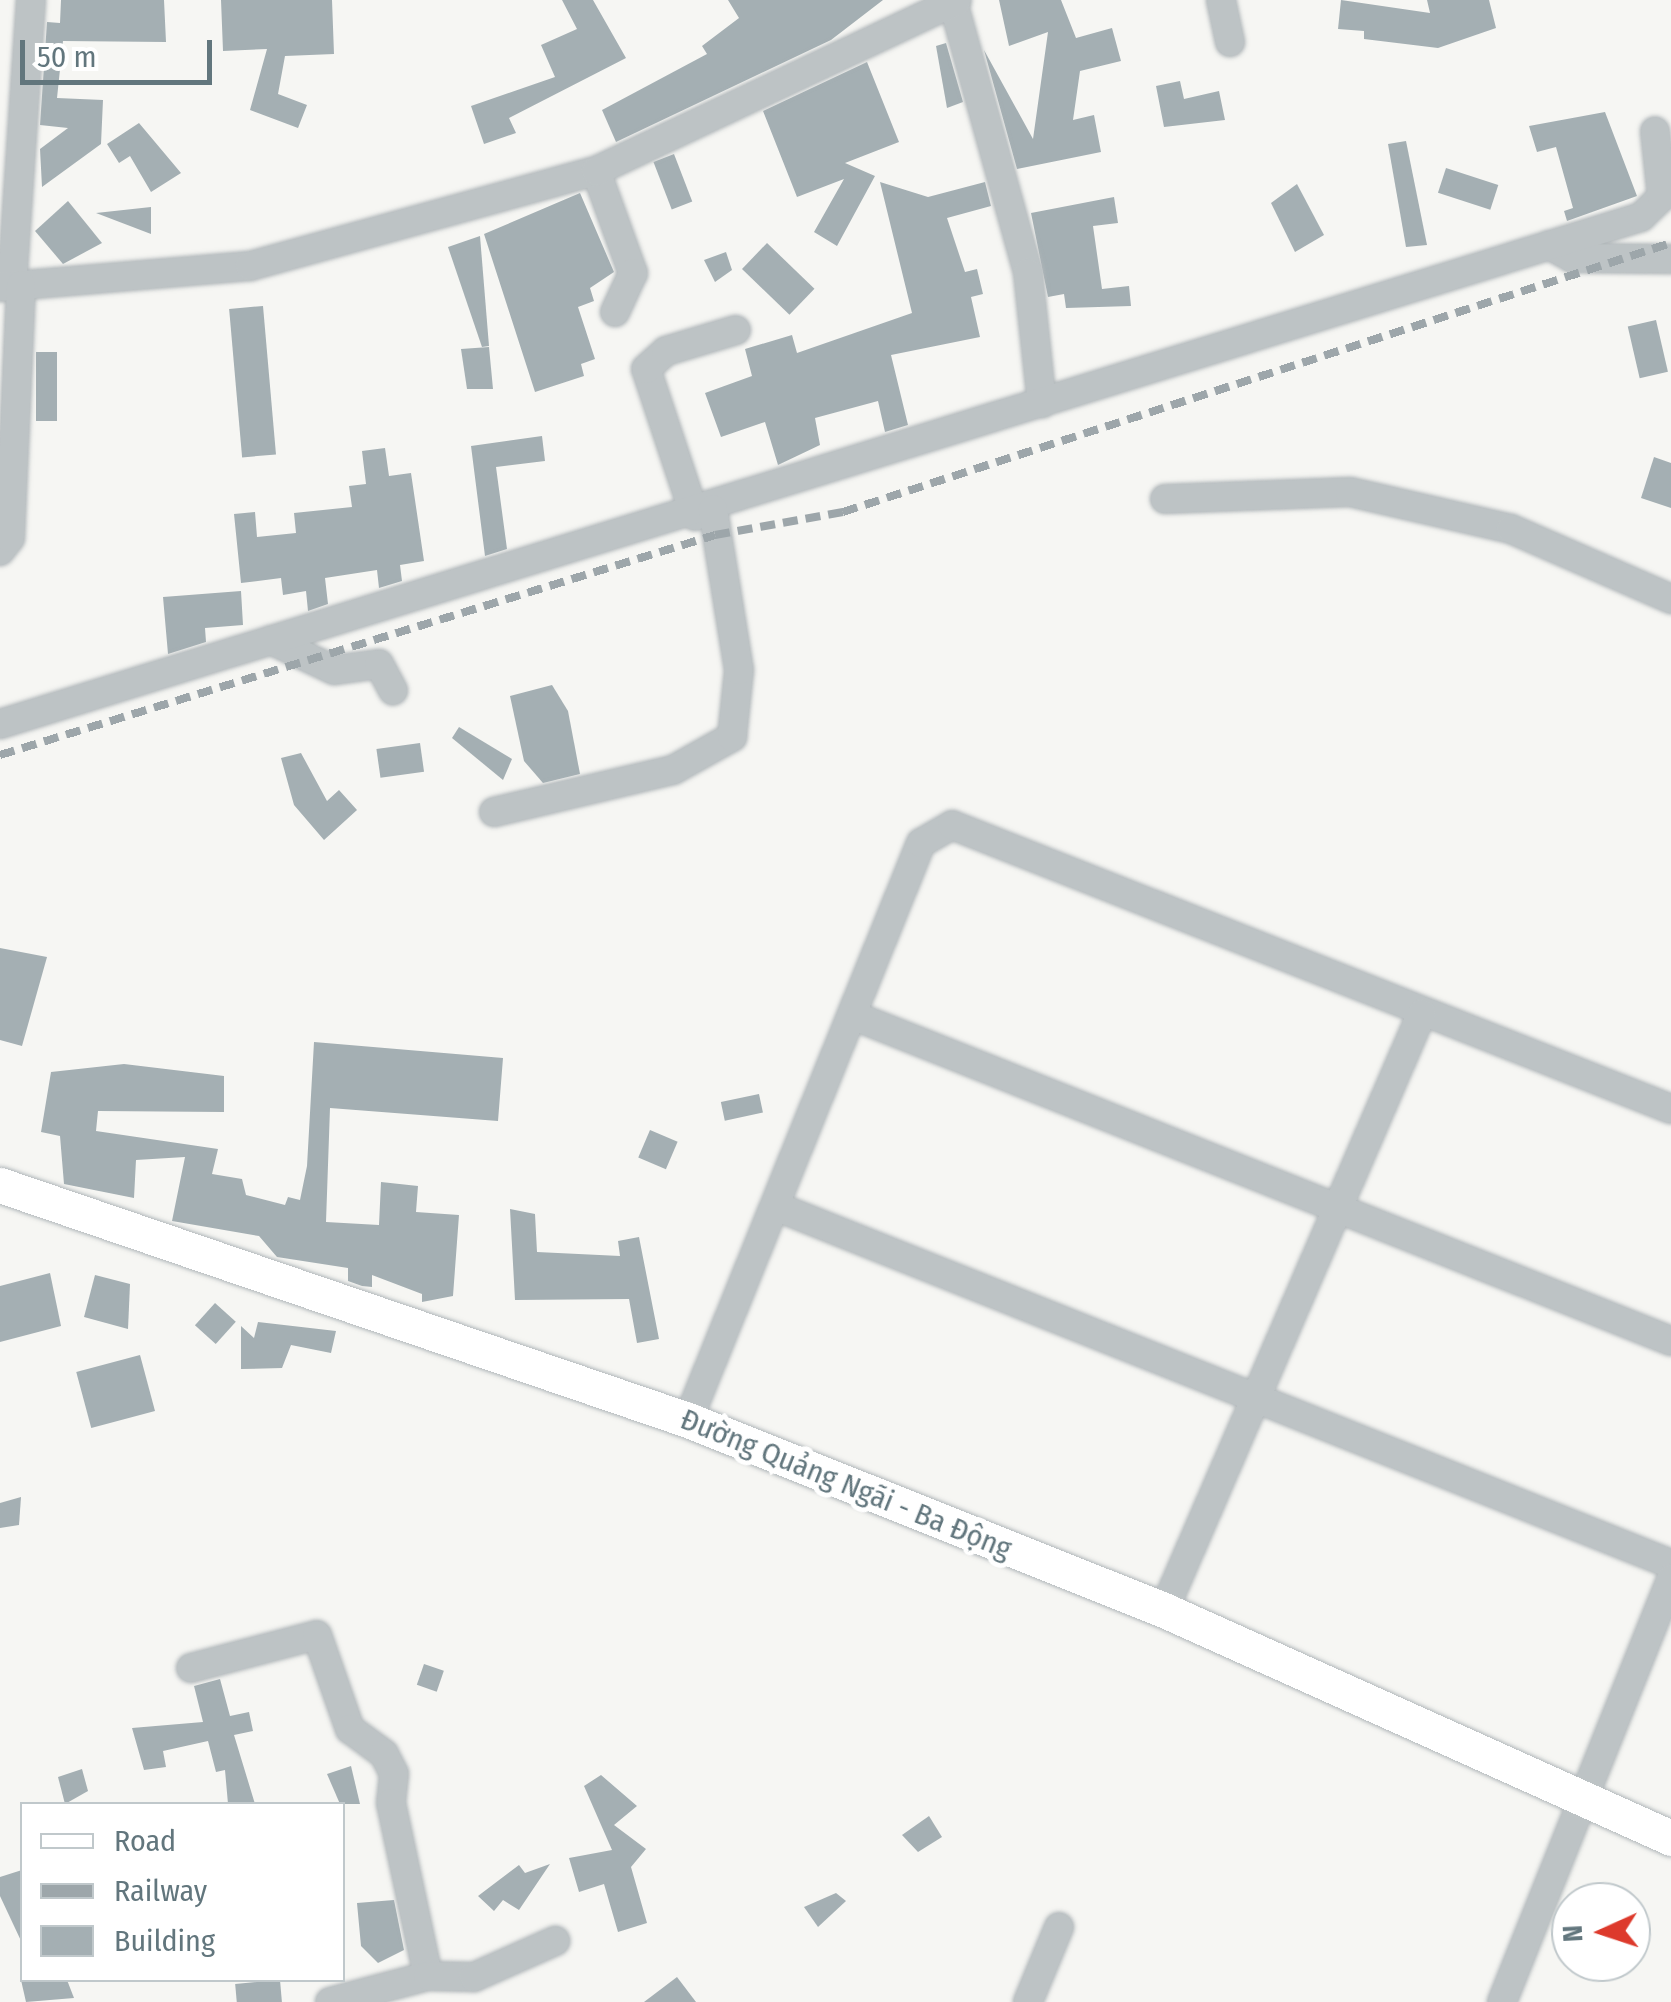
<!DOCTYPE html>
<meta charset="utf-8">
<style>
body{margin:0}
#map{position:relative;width:1671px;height:2002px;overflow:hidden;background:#f6f6f3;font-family:"Fira Sans Condensed",sans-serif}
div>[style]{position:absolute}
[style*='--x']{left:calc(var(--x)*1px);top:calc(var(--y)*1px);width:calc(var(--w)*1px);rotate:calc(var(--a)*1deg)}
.building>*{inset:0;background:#a4afb3;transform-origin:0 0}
.roads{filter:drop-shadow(0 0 2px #b1b7ba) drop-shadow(0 0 2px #b1b7ba)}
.minor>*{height:28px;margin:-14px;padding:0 14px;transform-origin:14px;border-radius:14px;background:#bdc3c5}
.major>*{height:35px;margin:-17.5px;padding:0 17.5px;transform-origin:17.5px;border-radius:17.5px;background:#fff}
.rail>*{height:8px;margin-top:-4px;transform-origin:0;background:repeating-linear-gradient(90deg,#9da6aa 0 15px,transparent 0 23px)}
span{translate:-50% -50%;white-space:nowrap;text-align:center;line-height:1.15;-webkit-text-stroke:10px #fff;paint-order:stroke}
.street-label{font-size:30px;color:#62767d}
.legend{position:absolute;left:20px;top:1802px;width:325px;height:180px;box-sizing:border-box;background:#fff;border:2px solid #c0c8cb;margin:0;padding:12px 18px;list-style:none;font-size:30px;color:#62767d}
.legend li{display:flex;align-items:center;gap:20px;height:50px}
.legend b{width:50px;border:2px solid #c0c8cb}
.north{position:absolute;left:1551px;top:1882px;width:100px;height:100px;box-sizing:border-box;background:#fff;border:2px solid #c0c8cb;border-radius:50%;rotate:267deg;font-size:28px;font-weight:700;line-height:40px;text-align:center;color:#62767d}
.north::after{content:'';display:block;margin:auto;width:35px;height:45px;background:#dd3a2c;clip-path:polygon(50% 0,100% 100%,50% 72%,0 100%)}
.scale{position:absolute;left:20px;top:40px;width:192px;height:45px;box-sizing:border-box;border:5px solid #62767d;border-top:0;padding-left:12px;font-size:30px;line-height:35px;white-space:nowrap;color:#62767d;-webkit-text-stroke:8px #fff;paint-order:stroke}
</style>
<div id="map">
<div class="building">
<div style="clip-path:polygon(61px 0,164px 0,166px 42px,63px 41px,57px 98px,103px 100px,101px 144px,42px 187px,40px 149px,68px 128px,40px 125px,47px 22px,60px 23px)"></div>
<div style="clip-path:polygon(221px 0,332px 0,334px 54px,285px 56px,278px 94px,307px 105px,298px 128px,250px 110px,267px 49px,223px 51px)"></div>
<div style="clip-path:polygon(562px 0,593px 0,626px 58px,509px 118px,516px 133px,484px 144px,471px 106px,555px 77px,541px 45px,577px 29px)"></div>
<div style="clip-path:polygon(728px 0,883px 0,831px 40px,616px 142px,602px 110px,707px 54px,702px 46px,739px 18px)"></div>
<div style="clip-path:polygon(999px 0,1061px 0,1076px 38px,1112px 28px,1121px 61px,1080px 71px,1073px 120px,1094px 115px,1101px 152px,1017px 169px,984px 50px,1033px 139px,1048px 32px,1009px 46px)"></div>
<div style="clip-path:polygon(1341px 0,1430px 13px,1427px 0,1489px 0,1496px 28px,1438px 48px,1364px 39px,1364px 31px,1338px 29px)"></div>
<div style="clip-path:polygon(946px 43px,963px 102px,947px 108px,936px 46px)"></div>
<div style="clip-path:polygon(867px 62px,899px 142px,845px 163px,875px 176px,837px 246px,814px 232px,844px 179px,797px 197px,763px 111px)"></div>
<div style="clip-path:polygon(1180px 81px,1184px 99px,1219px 91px,1225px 120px,1164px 127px,1156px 86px)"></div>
<div style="clip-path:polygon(1605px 112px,1637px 196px,1567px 221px,1564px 211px,1573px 208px,1556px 147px,1537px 152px,1529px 126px)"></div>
<div style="clip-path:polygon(139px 123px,181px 173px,151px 192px,130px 156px,119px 163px,107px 144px)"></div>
<div style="clip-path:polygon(1406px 141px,1427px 245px,1406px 247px,1388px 144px)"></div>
<div style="left:674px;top:154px;width:51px;height:22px;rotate:69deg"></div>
<div style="left:1446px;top:168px;width:55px;height:26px;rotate:18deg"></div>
<div style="clip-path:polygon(880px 182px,928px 197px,985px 182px,991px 206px,947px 218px,965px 272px,977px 269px,983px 294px,971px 297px,980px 337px,891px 355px,908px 425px,885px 432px,878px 401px,815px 418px,820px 445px,778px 465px,765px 422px,721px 437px,705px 393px,752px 376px,745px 349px,792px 335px,797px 353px,912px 313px)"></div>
<div style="clip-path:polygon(1297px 184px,1324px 235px,1295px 252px,1271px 203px)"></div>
<div style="clip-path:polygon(580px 193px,614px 272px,590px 288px,594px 301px,578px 307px,595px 359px,581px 364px,584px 376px,535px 392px,484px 234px)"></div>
<div style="clip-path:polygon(1114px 197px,1118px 223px,1093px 226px,1102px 289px,1129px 286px,1131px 306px,1066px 308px,1064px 294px,1048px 297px,1031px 213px)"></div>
<div style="clip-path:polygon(68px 201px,102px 243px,63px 264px,35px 231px)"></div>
<div style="clip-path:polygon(151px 207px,151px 234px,96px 213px)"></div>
<div style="clip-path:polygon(480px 236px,489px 346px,482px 347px,448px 247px)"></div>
<div style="left:767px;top:243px;width:66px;height:36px;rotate:44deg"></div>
<div style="clip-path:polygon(726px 252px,732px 270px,715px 282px,704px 260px)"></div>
<div style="left:263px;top:306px;width:149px;height:34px;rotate:85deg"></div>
<div style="left:1656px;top:320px;width:53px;height:29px;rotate:77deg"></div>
<div style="clip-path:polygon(489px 347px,493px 389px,467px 389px,461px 349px)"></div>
<div style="left:36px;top:352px;width:21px;height:69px"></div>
<div style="clip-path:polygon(542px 436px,545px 461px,496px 467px,507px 549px,485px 556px,471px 446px)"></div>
<div style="clip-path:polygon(385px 448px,389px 476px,411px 473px,424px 561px,400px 565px,402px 581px,379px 588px,377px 570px,325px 578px,328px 604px,308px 611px,306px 591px,283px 595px,281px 578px,241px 583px,234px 514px,255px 512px,257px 537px,296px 533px,294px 513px,352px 507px,349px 486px,366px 484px,362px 451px)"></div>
<div style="clip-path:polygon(1654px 457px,1671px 463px,1671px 508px,1641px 498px)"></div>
<div style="clip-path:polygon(241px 591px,243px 625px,205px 628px,206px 642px,168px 654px,163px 597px)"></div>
<div style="clip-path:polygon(552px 685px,568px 711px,580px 774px,543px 783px,524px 761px,510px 696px)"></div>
<div style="clip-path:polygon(459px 727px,512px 759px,503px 780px,452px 738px)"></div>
<div style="left:420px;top:743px;width:29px;height:44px;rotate:82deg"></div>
<div style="clip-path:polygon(301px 753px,327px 801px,339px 790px,357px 810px,324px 840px,294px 805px,281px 758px)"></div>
<div style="clip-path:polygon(0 948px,47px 957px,22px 1046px,0 1040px)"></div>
<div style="clip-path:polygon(314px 1042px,503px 1058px,498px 1121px,330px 1108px,326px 1222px,379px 1225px,381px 1182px,418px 1186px,416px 1212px,459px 1215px,453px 1296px,422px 1302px,422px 1294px,372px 1275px,372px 1287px,362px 1286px,348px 1281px,348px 1268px,277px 1257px,259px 1236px,172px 1221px,185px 1157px,136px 1160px,134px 1198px,64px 1184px,60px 1136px,41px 1132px,51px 1072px,124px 1064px,224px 1076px,224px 1112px,98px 1111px,96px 1131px,218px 1149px,212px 1174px,242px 1179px,246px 1195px,285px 1205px,288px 1197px,300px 1200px,307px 1166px)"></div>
<div style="left:759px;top:1094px;width:19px;height:39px;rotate:78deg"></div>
<div style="left:650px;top:1130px;width:30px;height:30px;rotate:23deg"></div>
<div style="clip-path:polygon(510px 1209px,535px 1214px,537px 1252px,620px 1256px,618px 1241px,639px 1237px,659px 1339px,637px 1343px,629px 1299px,515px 1300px)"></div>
<div style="clip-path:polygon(50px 1273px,61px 1326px,0 1342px,0 1286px)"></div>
<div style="clip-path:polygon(95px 1275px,130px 1284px,128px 1329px,84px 1317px)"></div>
<div style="left:215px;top:1303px;width:28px;height:30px;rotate:42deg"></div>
<div style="clip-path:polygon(258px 1322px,336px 1331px,331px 1353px,291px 1345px,282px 1368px,241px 1369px,241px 1326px,254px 1338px)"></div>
<div style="left:140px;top:1355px;width:58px;height:66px;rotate:75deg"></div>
<div style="clip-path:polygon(21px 1497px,19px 1525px,0 1528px,0 1503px)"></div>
<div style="left:424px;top:1664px;width:21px;height:22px;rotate:19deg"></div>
<div style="clip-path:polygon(220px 1679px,230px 1716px,249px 1712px,253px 1731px,234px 1735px,255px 1804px,228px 1804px,225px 1770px,216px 1772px,208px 1741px,163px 1751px,166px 1767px,144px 1770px,132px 1728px,203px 1722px,194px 1686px)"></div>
<div style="clip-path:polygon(351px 1766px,360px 1804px,340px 1804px,327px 1774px)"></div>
<div style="clip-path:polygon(82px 1769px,88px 1791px,65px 1804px,58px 1777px)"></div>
<div style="clip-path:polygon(601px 1775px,637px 1806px,614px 1825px,646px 1849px,631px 1867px,647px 1923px,618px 1932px,604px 1884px,579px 1892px,569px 1858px,612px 1850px,584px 1786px)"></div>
<div style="clip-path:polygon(929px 1816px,942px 1837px,918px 1852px,902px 1835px)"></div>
<div style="clip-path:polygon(550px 1864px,519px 1910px,503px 1900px,494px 1911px,478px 1896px,519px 1865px,525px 1873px)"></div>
<div style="clip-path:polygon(22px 1870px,22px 1943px,0 1896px,0 1877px)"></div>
<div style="clip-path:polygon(836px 1893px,846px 1901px,818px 1927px,804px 1907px)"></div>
<div style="clip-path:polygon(394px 1900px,404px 1950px,378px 1963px,361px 1946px,357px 1903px)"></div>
<div style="clip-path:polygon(677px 1977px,696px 2002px,644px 2002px)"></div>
<div style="clip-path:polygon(21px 1980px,67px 1980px,74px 1998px,26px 2002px)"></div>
<div style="left:280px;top:1980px;width:22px;height:45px;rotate:85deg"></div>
</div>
<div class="roads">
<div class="minor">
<div style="--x:1221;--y:0;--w:43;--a:77.9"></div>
<div style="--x:953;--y:2;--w:281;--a:74.5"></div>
<div style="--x:1028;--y:273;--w:131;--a:83.9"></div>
<div style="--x:596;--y:171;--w:109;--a:70.1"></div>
<div style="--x:633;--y:273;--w:43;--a:114.8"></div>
<div style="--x:1549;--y:245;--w:26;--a:29"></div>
<div style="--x:1572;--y:258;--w:99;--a:0.6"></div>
<div style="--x:12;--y:285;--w:286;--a:-86.2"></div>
<div style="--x:0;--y:287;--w:251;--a:-4.8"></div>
<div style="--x:250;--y:266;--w:359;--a:-15.4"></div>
<div style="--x:596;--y:171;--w:399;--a:-25.3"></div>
<div style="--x:1165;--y:499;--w:185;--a:-2.2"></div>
<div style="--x:1350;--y:492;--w:165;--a:12.9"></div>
<div style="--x:1511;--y:529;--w:175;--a:23.6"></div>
<div style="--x:695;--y:516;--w:155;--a:-108.4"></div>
<div style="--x:646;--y:369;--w:27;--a:-42"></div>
<div style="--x:666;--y:351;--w:73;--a:-16.7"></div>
<div style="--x:0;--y:551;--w:16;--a:-52"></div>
<div style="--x:10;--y:538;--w:253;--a:-87.5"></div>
<div style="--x:271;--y:640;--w:70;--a:25.5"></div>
<div style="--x:334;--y:670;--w:45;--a:-7.6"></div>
<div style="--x:379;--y:664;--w:30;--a:62"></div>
<div style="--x:0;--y:724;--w:1718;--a:-17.17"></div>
<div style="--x:1641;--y:217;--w:29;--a:-44"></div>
<div style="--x:1662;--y:197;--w:66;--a:-96.1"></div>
<div style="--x:494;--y:812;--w:184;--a:-13.2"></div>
<div style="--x:673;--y:770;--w:68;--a:-29.2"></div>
<div style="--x:732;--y:737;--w:67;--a:-84"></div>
<div style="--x:739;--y:670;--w:163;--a:-99.2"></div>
<div style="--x:857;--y:1017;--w:876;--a:21.7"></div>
<div style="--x:775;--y:1206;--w:965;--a:21.78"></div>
<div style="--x:688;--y:1420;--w:622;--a:-68.01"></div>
<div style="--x:921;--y:843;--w:36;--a:-30"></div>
<div style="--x:952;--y:825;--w:773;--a:21.55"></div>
<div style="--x:1164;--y:1610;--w:650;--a:-66.63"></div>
<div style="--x:191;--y:1668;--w:130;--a:-14.7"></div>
<div style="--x:317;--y:1635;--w:100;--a:70.7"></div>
<div style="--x:350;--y:1729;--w:42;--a:36.3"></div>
<div style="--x:384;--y:1754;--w:22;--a:63"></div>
<div style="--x:394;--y:1774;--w:29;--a:96"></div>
<div style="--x:391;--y:1803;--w:177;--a:77.9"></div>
<div style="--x:330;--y:2002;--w:101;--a:-14.9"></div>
<div style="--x:428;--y:1976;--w:46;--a:1.2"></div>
<div style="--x:474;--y:1977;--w:89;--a:-24"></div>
<div style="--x:1028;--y:2002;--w:81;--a:-67.5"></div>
<div style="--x:1502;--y:2002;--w:456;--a:-68.2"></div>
</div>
<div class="major">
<div style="--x:0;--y:1185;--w:727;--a:18.86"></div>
<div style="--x:688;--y:1420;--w:513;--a:21.76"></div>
<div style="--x:1164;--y:1610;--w:556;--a:24.21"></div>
</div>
</div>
<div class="rail">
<div style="--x:0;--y:755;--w:748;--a:-17.1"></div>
<div style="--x:715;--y:535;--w:130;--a:-10.2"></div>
<div style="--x:843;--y:512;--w:871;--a:-18"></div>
</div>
<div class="street-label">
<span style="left:846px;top:1484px;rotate:22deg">Đường Quảng Ngãi - Ba Động</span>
</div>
<ul class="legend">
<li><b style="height:12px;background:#fff"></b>Road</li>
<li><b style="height:12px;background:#9da6aa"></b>Railway</li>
<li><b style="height:28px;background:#a4afb3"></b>Building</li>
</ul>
<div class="north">N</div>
<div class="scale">50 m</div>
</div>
